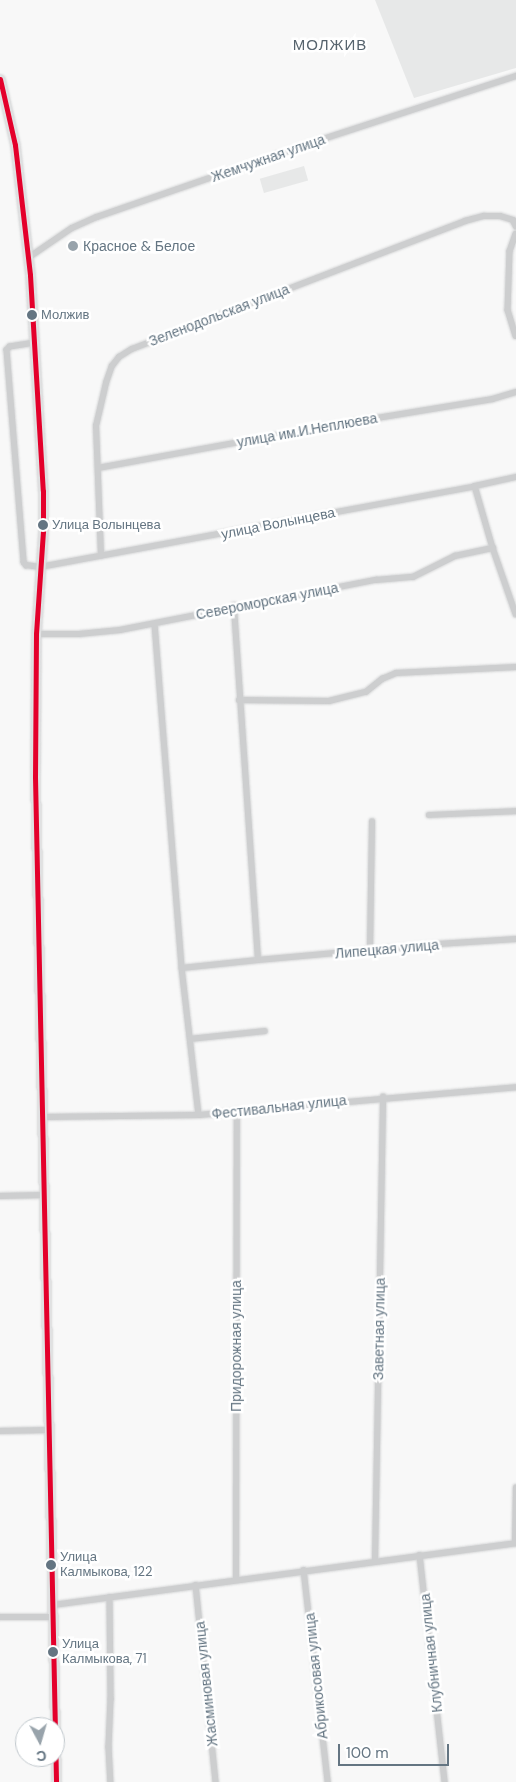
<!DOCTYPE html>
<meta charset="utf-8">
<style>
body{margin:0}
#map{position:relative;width:516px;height:1782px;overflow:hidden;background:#f8f8f8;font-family:"DM Sans",sans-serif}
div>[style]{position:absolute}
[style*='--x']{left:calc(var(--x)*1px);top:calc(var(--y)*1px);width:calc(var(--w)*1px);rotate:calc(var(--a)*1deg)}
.built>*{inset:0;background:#e7e8e8;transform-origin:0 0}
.roads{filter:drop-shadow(0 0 1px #d4d5d6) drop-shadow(0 0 1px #d4d5d6)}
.minor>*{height:5.5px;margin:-2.75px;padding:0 2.75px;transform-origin:2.75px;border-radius:2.75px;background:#cdcecf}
.secondary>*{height:9px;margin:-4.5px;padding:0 4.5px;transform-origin:4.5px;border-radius:4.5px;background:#e0e1e2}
.bus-1>*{height:5px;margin:-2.5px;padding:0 2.5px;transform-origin:2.5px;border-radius:2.5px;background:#e4002b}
.dots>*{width:14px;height:14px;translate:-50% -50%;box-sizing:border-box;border:2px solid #fff;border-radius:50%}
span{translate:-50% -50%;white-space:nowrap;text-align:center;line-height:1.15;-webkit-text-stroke:5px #fff;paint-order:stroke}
.bus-label{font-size:13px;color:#647582}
.left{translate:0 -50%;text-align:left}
.street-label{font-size:14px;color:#647582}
.poi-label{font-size:14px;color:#647582}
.neighbourhood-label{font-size:15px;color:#56636d;letter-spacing:1px}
.north{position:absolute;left:15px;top:1717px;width:50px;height:50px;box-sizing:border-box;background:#fff;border:1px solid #c1c8cd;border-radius:50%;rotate:174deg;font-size:14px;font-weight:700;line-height:20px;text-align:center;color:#647582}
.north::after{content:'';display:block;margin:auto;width:18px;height:22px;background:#98a3ab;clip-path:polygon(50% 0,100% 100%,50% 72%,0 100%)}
.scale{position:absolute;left:338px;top:1744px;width:111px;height:22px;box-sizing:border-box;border:2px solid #647582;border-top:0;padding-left:6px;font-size:15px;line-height:18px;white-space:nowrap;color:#647582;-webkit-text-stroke:4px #fff;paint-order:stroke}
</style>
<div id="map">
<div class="built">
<div style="clip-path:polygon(375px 0,516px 0,516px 68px,414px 98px)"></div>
<div style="left:304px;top:166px;width:15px;height:46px;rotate:74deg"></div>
</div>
<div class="roads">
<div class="minor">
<div style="--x:516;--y:234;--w:18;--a:109"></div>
<div style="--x:510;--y:251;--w:59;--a:91.9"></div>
<div style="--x:508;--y:310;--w:27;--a:73"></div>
<div style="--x:28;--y:258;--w:53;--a:-34.3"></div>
<div style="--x:72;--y:228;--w:27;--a:-24"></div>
<div style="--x:97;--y:217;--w:230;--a:-19.1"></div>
<div style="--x:314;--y:142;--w:213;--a:-18.1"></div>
<div style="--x:35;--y:343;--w:25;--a:171"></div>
<div style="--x:10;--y:347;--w:4;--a:135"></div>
<div style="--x:7;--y:350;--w:213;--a:85.4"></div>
<div style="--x:24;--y:562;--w:4;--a:56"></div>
<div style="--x:26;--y:565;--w:14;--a:8"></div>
<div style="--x:40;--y:567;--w:442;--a:-10.5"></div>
<div style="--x:475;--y:486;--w:42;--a:-12.4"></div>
<div style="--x:98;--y:468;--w:222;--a:-10.4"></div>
<div style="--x:316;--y:428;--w:179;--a:-9.3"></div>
<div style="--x:493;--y:399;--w:24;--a:-17"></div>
<div style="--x:475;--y:486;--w:65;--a:73.8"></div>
<div style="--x:493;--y:548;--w:70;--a:70.8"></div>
<div style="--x:101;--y:556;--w:130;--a:-92.2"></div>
<div style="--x:96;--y:426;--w:44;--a:-76.9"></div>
<div style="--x:106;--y:383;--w:18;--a:-71"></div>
<div style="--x:112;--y:366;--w:11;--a:-52"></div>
<div style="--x:119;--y:357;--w:15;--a:-32"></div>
<div style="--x:132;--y:349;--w:357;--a:-21"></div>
<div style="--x:465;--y:221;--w:20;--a:-15"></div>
<div style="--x:484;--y:216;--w:16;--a:0"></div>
<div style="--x:500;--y:216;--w:14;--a:17"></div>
<div style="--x:513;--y:220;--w:7;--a:63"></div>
<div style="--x:155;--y:624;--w:345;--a:85.5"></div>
<div style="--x:182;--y:968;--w:148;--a:83.4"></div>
<div style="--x:36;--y:634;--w:43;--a:0"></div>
<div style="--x:79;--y:634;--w:41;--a:-5.6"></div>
<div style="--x:120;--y:630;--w:261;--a:-11.1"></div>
<div style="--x:376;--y:580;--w:37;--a:-5"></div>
<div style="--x:413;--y:577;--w:47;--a:-26.6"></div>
<div style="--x:455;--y:556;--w:39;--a:-12"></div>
<div style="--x:239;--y:700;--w:90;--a:0.6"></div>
<div style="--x:329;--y:701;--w:38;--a:-14"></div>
<div style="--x:366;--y:692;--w:21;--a:-39"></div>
<div style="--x:382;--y:679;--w:15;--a:-23"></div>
<div style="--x:396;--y:673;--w:120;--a:-2.9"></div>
<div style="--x:429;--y:815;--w:87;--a:-2.6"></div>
<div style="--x:370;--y:950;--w:128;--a:-89.1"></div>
<div style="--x:258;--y:960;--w:166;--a:-5.2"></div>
<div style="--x:423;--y:945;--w:93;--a:-3.7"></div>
<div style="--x:182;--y:968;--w:76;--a:-6"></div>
<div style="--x:258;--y:960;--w:355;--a:-93.9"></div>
<div style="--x:190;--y:1039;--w:75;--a:-6.1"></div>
<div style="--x:42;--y:1117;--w:157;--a:-0.7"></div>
<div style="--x:199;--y:1115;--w:318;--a:-5"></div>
<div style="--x:0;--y:1196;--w:43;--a:-1.3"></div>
<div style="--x:0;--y:1431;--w:47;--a:-1.2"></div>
<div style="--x:515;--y:1543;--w:55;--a:-89"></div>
<div style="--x:420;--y:1555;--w:228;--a:83.7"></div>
<div style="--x:375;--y:1561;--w:464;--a:-89"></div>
<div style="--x:304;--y:1570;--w:213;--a:83.5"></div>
<div style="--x:236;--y:1580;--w:469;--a:-89.9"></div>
<div style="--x:196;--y:1585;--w:198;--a:84.2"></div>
<div style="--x:110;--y:1597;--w:102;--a:89.4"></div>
<div style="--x:111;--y:1699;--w:48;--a:92.4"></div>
<div style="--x:109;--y:1747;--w:35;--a:87"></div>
<div style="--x:53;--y:1605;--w:467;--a:-7.6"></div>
<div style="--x:0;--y:1617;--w:53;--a:0"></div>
</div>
<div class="secondary">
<div style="--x:0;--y:79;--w:68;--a:77.2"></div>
<div style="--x:15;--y:145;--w:131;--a:83.4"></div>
<div style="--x:30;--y:275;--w:216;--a:86.6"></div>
<div style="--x:43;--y:491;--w:40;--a:90"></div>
<div style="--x:43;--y:531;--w:103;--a:93.9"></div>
<div style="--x:36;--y:634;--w:143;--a:90.4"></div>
<div style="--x:35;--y:777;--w:1005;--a:88.8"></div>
</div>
</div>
<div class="bus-1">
<div style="--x:0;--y:79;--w:68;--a:77.2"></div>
<div style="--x:15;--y:145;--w:131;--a:83.4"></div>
<div style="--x:30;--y:275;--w:216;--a:86.6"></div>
<div style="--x:43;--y:491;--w:40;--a:90"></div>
<div style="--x:43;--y:531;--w:103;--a:93.9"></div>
<div style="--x:36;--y:634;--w:143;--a:90.4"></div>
<div style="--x:35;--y:777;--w:1005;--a:88.8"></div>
</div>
<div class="dots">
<div style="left:73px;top:246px;background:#98a3ab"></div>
<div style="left:32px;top:315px;background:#647582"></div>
<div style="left:43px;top:525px;background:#647582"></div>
<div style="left:51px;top:1565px;background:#647582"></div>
<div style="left:53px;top:1652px;background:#647582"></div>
</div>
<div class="bus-label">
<span class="left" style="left:41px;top:315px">Молжив</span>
<span class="left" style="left:52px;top:525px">Улица Волынцева</span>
<span class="left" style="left:60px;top:1565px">Улица<br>Калмыкова, 122</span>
<span class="left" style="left:62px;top:1652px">Улица<br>Калмыкова, 71</span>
</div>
<div class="street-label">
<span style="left:268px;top:158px;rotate:-19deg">Жемчужная улица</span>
<span style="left:219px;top:315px;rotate:-21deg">Зеленодольская улица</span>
<span style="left:307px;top:430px;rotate:-10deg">улица им.И.Неплюева</span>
<span style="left:278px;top:523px;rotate:-11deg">улица Волынцева</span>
<span style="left:267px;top:601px;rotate:-11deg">Североморская улица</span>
<span style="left:387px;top:949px;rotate:-5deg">Липецкая улица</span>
<span style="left:279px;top:1107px;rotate:-6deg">Фестивальная улица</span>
<span style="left:379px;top:1329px;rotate:-89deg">Заветная улица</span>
<span style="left:236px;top:1346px;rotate:-90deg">Придорожная улица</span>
<span style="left:431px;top:1653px;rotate:-96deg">Клубничная улица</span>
<span style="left:316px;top:1676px;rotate:-96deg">Абрикосовая улица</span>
<span style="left:206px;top:1684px;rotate:-96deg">Жасминовая улица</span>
</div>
<div class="poi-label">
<span class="left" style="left:83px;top:246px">Красное &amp; Белое</span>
</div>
<div class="neighbourhood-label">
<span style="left:330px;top:46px">МОЛЖИВ</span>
</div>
<div class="north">С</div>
<div class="scale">100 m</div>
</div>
